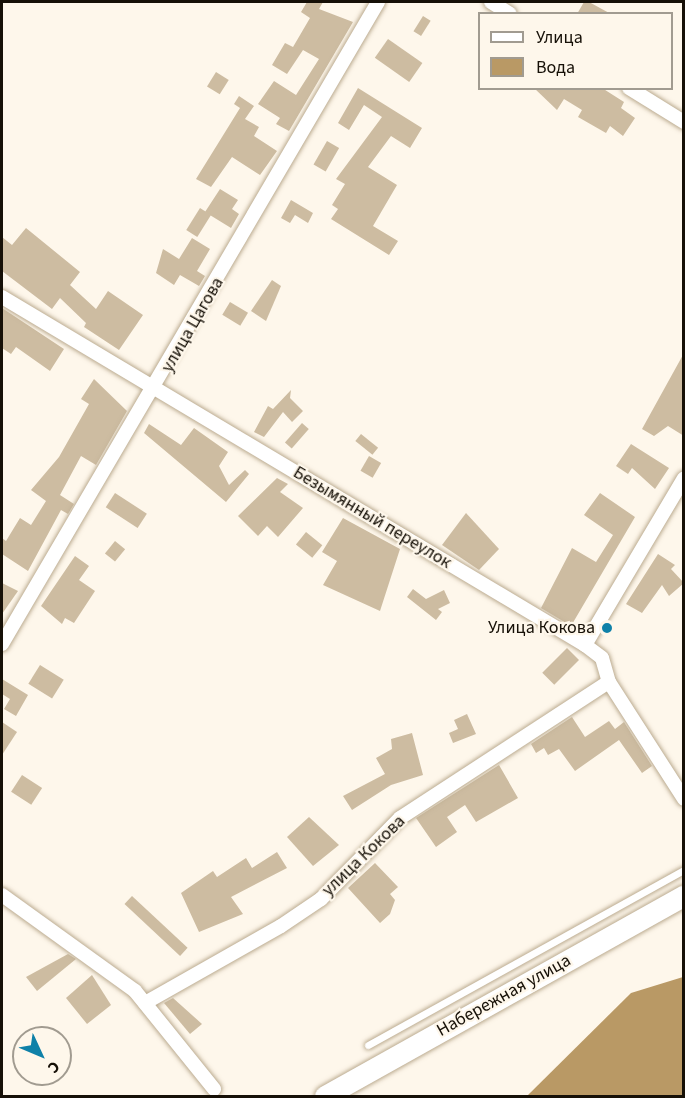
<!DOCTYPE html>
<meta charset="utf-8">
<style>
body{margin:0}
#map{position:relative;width:685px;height:1098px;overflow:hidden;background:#fef7eb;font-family:"Source Sans 3",sans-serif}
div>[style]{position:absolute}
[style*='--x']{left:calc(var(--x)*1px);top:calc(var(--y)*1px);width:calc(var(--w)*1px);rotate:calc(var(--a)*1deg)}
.water>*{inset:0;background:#b99965}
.building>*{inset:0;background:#cdbca1;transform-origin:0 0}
.roads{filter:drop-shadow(0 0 2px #bbab90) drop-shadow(0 0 2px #bbab90)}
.service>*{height:7px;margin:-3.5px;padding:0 3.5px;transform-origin:3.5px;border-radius:3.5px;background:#fff}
.minor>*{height:14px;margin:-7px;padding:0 7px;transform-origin:7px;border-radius:7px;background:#fff}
.primary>*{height:21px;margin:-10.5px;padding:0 10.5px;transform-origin:10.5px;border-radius:10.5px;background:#fff}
.dots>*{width:16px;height:16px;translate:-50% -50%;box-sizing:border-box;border:3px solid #fef7eb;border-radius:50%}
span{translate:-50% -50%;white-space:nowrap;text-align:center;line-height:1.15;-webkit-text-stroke:4.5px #fef7eb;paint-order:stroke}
.street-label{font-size:18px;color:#161007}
.poi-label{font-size:18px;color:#161007}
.right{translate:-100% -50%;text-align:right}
.frame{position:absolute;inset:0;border:3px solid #161007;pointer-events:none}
.legend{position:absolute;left:478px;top:12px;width:195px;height:78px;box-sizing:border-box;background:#fef7eb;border:2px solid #a19b90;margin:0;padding:8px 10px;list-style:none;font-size:18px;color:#161007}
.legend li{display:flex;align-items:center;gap:12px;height:30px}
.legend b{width:30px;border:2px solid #a19b90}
.north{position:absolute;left:12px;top:1026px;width:60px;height:60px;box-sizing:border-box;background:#fef7eb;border:2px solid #a19b90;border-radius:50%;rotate:134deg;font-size:16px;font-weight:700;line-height:24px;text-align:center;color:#161007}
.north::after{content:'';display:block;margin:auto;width:21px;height:27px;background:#0f81a8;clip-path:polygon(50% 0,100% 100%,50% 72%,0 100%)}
</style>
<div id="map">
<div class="water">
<div style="clip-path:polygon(683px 977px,683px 1096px,527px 1096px,631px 993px)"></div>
</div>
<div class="building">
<div style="clip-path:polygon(307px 2px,323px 2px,319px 9px,353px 22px,289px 131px,276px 124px,280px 118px,258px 104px,274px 81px,296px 95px,319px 59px,303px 50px,287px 74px,272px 65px,285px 43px,293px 47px,310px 18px,301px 12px)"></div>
<div style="clip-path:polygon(584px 2px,589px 2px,611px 14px,577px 14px)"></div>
<div style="left:423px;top:16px;width:9px;height:18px;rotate:32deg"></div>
<div style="left:388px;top:39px;width:42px;height:23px;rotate:35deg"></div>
<div style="left:216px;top:72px;width:15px;height:17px;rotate:32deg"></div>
<div style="clip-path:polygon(358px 88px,422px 128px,410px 148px,391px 136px,368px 167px,397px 185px,373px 226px,398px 241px,389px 255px,331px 219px,338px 209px,332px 205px,345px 184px,336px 179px,382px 117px,364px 105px,349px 130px,338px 123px)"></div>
<div style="clip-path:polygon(534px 88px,602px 88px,624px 102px,621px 108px,635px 118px,623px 136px,610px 126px,606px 133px,578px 117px,582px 110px,564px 99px,557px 110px)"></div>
<div style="clip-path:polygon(239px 96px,254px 106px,245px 119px,259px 127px,254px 136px,277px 151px,260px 175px,232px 157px,211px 187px,196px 179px,240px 108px,234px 104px)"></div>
<div style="left:327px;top:141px;width:14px;height:27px;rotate:30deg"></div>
<div style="clip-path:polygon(220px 189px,238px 200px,232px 209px,239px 214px,231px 228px,205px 212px)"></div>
<div style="clip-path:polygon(291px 200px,313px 213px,308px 223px,295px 215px,290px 223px,281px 218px)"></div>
<div style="left:200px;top:208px;width:13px;height:26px;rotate:32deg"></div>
<div style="clip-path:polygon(26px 228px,80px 272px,70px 285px,96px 309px,108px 291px,143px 315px,119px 350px,84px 327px,86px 323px,60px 298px,52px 309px,2px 271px,2px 237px,12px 245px)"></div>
<div style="clip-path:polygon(192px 238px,210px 249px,197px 271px,205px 276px,199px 286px,180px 275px,174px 285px,156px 273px,163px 249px,179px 259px)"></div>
<div style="clip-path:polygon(272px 280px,281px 286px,266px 321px,251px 311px)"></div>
<div style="left:230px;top:302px;width:21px;height:15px;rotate:31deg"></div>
<div style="clip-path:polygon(2px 308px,64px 349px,50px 371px,16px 347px,11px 354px,2px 348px)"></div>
<div style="clip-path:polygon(684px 353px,684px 436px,668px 426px,654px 436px,642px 429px)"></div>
<div style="clip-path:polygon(94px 379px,127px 411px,96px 465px,81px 456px,60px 495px,74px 504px,68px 514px,61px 510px,28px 571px,2px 554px,2px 538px,6px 541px,20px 518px,31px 525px,46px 501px,31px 490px,59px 457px,89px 404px,81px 399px)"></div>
<div style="clip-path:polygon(291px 390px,290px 398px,303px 411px,292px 422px,283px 412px,264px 437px,254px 432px,268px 406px,273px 409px)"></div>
<div style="left:302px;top:423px;width:9px;height:26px;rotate:41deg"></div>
<div style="clip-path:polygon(149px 424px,181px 445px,194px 428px,228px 452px,219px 466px,229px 485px,245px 470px,249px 474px,226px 502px,144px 433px)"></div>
<div style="left:361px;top:434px;width:22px;height:9px;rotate:39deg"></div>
<div style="clip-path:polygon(631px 444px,669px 468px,655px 489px,632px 468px,628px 474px,616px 466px)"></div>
<div style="left:369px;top:456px;width:14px;height:17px;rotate:30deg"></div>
<div style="clip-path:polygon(277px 478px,288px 484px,280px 492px,303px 508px,278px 537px,267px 526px,258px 536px,238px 516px)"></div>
<div style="left:115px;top:493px;width:38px;height:17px;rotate:33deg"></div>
<div style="clip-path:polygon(600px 493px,635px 517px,571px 626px,541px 608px,572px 548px,596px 562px,613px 535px,584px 515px)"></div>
<div style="clip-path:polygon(466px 513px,499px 549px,479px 570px,442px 545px)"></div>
<div style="clip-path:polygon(343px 518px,400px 549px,380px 611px,323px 585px,337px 561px,322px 552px)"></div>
<div style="left:306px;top:532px;width:21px;height:16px;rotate:39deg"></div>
<div style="left:115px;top:541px;width:13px;height:16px;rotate:39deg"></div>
<div style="clip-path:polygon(658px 554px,675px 565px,671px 569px,684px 583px,669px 596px,662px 585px,642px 613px,626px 604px)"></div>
<div style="clip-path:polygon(75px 556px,89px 566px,79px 580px,95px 591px,74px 623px,65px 618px,62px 624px,41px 606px)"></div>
<div style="clip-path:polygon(2px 583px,18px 591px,2px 614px)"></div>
<div style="clip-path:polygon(413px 589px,426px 599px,444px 590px,450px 603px,438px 609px,442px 612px,436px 620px,407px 597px)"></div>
<div style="left:567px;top:648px;width:17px;height:35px;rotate:45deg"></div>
<div style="left:40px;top:665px;width:28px;height:22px;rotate:32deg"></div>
<div style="clip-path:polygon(2px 679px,28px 695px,16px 716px,4px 709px,10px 699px,2px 694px)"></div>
<div style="clip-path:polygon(467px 714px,476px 734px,453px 743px,449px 733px,458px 729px,454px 720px)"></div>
<div style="clip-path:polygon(572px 717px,585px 737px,609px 721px,615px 729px,624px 722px,652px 766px,642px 773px,619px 740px,575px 771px,559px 749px,548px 755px,544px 748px,536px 753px,531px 744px)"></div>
<div style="clip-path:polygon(2px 722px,17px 732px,2px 755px)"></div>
<div style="clip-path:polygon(412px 733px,423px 775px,391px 785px,352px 810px,343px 796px,385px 774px,376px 758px,392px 749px,391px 739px)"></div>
<div style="clip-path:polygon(499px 765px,518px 798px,476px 822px,465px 805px,447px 817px,457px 832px,436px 847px,416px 818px)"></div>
<div style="left:22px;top:775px;width:24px;height:20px;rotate:33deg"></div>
<div style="clip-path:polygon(309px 817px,339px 845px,313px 866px,287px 837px)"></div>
<div style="clip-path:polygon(277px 852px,287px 868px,231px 897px,243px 914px,199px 932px,181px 893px,213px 871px,217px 877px,246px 858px,252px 868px)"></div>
<div style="clip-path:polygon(375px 863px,398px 887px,390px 894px,395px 900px,390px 914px,380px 923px,348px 888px)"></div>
<div style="left:132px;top:896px;width:76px;height:11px;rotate:43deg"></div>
<div style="clip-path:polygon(68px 954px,76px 959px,37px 991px,26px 977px)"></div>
<div style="clip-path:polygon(92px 975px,111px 1005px,87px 1024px,66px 998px)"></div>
<div style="clip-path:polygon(173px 998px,202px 1024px,190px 1034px,164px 1003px)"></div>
</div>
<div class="roads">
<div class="service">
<div style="--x:368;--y:1045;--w:361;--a:-29"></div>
</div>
<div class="minor">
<div style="--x:491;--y:2;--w:22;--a:32"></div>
<div style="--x:629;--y:88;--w:65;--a:31.7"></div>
<div style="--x:2;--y:297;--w:679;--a:30.83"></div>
<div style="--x:585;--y:645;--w:21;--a:37"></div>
<div style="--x:602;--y:658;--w:25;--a:74"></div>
<div style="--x:609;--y:682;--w:139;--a:57.3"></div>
<div style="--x:2;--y:644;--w:744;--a:-59.64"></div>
<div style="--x:585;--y:645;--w:194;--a:-59.3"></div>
<div style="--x:2;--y:895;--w:164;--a:35.8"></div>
<div style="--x:135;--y:991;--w:126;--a:51.1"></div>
<div style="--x:145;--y:1003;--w:156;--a:-29.5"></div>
<div style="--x:281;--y:926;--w:48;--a:-34"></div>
<div style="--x:321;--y:899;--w:113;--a:-45.7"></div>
<div style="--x:400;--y:818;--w:249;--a:-33.1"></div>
</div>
<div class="primary">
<div style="--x:325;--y:1096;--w:411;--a:-29.2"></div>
</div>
</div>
<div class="dots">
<div style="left:607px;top:628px;background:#0f81a8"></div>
</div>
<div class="street-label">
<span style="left:193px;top:325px;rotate:-60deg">улица Цагова</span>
<span style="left:372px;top:518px;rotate:31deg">Безымянный переулок</span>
<span style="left:364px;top:856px;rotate:-44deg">улица Кокова</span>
<span style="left:504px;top:996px;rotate:-29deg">Набережная улица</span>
</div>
<div class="poi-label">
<span class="right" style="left:595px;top:628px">Улица Кокова</span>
</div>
<div class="frame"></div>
<ul class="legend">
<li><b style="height:8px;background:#fff"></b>Улица</li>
<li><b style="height:16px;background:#b99965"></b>Вода</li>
</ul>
<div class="north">С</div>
</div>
